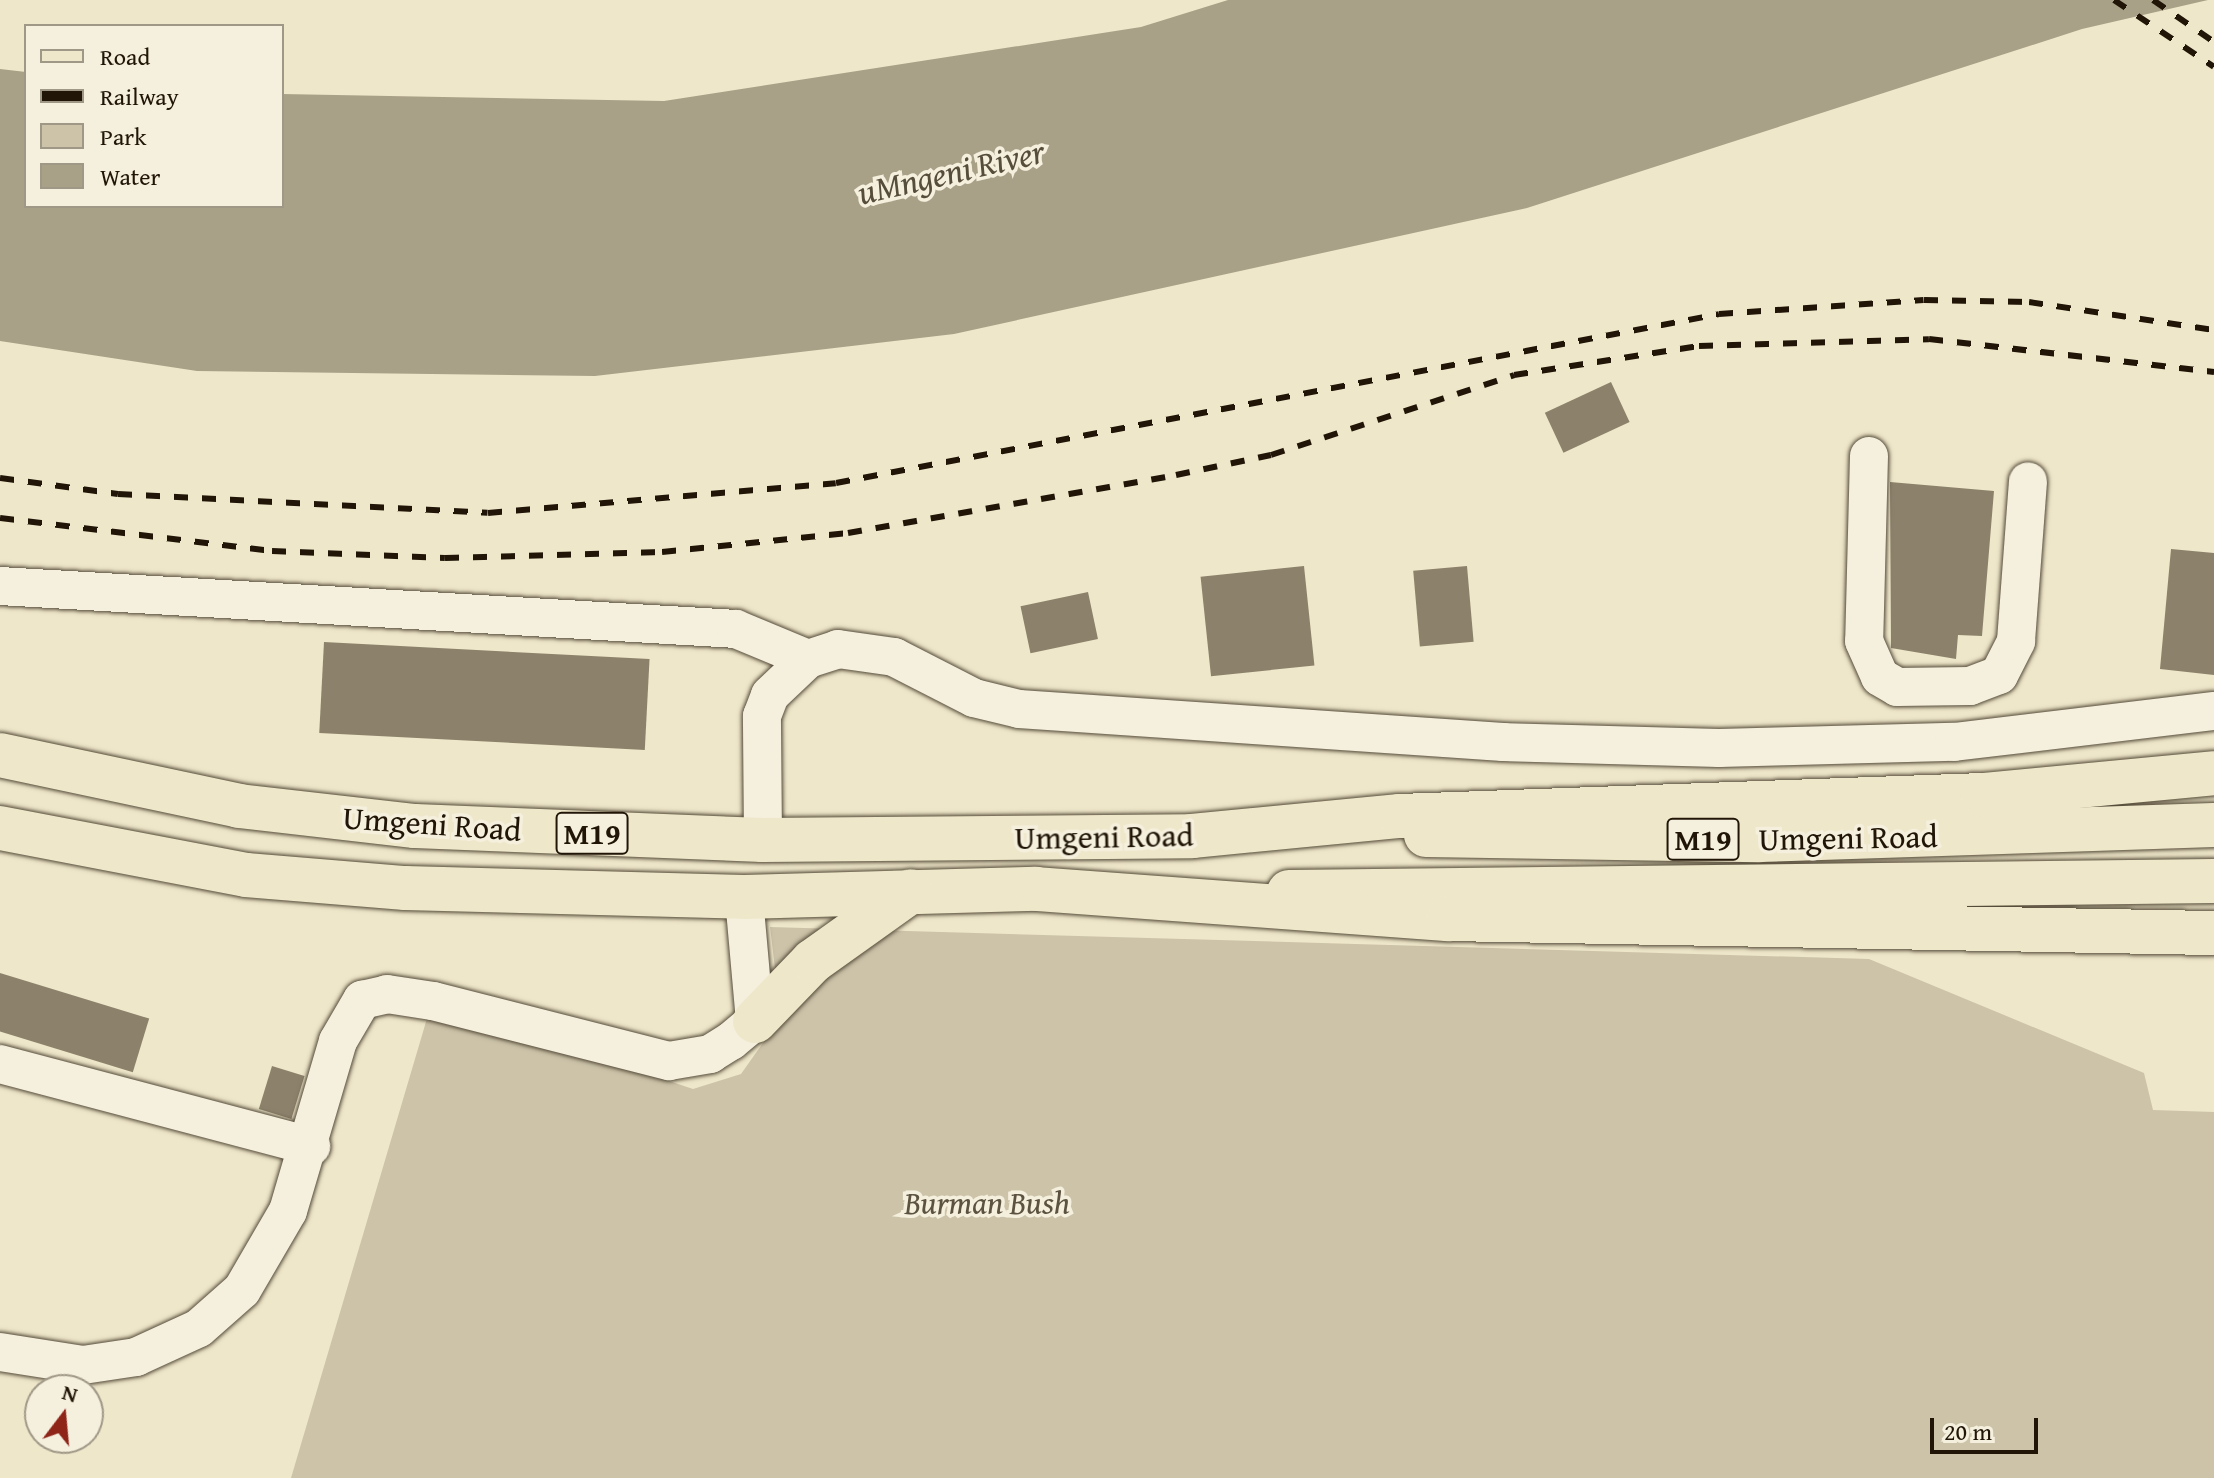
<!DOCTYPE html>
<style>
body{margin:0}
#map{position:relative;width:2214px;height:1478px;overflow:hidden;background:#efe7ca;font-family:"Gentium Book Plus",serif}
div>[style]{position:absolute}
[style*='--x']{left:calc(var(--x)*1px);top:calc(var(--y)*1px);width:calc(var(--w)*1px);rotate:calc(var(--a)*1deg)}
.green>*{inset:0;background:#ccc3a9}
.water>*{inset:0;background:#a9a088}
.building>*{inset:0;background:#8c826c;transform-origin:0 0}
.roads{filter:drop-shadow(0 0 2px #544a38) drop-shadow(0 0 2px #544a38)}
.minor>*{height:38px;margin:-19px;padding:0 19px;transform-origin:19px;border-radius:19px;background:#f5efdd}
.major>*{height:44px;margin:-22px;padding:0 22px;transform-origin:22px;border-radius:22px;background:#efe7ca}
.highway>*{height:44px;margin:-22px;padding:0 22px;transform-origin:22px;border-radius:22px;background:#efe7ca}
.rail>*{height:6px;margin-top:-3px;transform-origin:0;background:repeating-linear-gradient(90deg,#201507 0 14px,transparent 0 28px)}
span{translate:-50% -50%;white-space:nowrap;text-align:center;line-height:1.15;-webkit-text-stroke:7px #f5efdd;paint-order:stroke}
.shield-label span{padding:2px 6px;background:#f5efdd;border:2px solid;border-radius:6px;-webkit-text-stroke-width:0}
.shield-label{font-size:30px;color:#201507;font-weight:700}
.street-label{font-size:32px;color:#201507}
.park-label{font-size:32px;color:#5c5240;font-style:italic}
.water-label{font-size:34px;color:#574d3b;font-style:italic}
.legend{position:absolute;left:24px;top:24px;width:260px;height:184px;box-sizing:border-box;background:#f5efdd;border:2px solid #a09887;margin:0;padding:10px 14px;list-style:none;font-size:24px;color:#201507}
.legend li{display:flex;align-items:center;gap:16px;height:40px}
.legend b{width:40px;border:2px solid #a09887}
.north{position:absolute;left:24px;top:1374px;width:80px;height:80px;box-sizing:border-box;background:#f5efdd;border:2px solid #a09887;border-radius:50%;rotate:16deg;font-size:22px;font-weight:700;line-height:32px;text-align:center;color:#201507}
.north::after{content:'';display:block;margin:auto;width:28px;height:36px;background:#8f2418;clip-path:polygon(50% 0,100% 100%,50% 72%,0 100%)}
.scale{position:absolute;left:1930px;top:1418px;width:108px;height:36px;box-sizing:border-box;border:4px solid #201507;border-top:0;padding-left:10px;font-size:24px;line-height:28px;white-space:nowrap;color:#201507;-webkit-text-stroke:6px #f5efdd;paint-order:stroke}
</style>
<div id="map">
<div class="green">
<div style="clip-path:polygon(770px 927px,1869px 959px,2144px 1073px,2153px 1110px,2214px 1112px,2214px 1478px,291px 1478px,428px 1015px,556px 1043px,693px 1089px,741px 1074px,765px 1040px,777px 985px)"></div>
</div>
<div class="water">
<div style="clip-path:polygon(1228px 0,2208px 0,2082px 29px,1527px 208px,954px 334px,595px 376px,197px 371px,0 341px,0 69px,26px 72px,26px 206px,282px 206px,282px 94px,664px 101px,1141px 27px)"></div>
</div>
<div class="building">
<div style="left:1611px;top:382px;width:44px;height:73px;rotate:65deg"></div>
<div style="clip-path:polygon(1890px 482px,1994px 491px,1982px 636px,1958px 635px,1956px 659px,1891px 648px)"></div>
<div style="clip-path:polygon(2171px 549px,2214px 553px,2214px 675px,2160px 669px)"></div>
<div style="left:1304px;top:566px;width:100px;height:104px;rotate:84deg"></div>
<div style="left:1467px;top:566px;width:76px;height:54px;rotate:85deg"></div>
<div style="left:1088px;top:592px;width:48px;height:69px;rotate:78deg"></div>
<div style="left:324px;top:642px;width:326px;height:91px;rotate:3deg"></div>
<div style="left:0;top:973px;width:156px;height:56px;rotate:17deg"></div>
<div style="left:272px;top:1066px;width:34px;height:45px;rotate:17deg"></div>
</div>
<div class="roads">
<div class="minor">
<div style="--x:1869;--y:456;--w:185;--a:91.5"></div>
<div style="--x:1864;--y:641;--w:39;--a:66"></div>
<div style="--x:1880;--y:677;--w:20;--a:30"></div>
<div style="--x:1897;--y:687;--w:73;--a:-0.8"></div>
<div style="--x:1970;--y:686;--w:31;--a:-21"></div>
<div style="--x:1999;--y:675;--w:38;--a:-63"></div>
<div style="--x:2016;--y:641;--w:160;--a:-85.7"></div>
<div style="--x:0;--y:586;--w:737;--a:3.34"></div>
<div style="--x:736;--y:629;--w:78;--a:22.6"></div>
<div style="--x:763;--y:840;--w:124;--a:-90.5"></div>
<div style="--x:762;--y:716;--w:22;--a:-69"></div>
<div style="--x:770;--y:695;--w:52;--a:-43.5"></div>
<div style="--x:808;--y:659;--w:32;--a:-18"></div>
<div style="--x:838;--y:649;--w:57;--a:8.1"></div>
<div style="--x:894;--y:657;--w:90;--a:27.1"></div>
<div style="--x:974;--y:698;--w:46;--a:13.7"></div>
<div style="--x:1019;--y:709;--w:485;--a:3.9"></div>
<div style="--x:1503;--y:742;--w:216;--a:1.6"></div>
<div style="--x:1719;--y:748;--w:235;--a:-1.5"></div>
<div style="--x:1954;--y:742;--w:262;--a:-6.8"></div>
<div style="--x:0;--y:1064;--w:322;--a:14.8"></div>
<div style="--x:0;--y:1352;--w:84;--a:8.9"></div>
<div style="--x:83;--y:1365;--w:54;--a:-8.6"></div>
<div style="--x:136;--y:1357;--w:69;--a:-24.7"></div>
<div style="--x:199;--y:1328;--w:57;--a:-41.5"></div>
<div style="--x:242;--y:1290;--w:91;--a:-59.8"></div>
<div style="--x:288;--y:1211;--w:177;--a:-73.6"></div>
<div style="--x:338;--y:1041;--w:48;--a:-59.7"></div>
<div style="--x:362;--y:1000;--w:26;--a:-13"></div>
<div style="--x:387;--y:994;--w:47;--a:8.7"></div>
<div style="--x:433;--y:1001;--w:244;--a:14.3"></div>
<div style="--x:669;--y:1061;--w:42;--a:-9.7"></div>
<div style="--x:710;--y:1054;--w:25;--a:-32"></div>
<div style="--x:731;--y:1041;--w:31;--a:-40"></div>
<div style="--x:755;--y:1021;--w:124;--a:-95.1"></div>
</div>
<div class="major">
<div style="--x:1426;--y:835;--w:333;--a:0.9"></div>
<div style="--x:1759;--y:840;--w:455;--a:-1.9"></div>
<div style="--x:1289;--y:892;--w:925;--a:-0.68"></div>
</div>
<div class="highway">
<div style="--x:0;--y:755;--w:244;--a:12"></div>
<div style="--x:239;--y:806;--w:177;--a:6.5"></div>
<div style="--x:415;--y:826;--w:348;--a:2.3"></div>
<div style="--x:763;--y:840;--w:429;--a:-0.5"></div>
<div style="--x:1192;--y:836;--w:209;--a:-5.5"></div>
<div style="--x:1400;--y:816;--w:583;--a:-2.06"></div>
<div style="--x:1983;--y:795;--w:232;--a:-5.4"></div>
<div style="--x:0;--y:828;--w:250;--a:10.8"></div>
<div style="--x:246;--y:875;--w:160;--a:4.7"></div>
<div style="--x:405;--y:888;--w:339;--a:1.5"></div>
<div style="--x:744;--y:897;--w:292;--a:-1.6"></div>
<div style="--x:1036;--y:889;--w:413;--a:4.2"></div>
<div style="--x:1448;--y:919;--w:766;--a:1.05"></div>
<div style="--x:755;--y:1021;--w:83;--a:-46"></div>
<div style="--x:813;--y:961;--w:120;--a:-35.5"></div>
</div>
</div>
<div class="rail">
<div style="--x:2114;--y:0;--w:120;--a:33.8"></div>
<div style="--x:2153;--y:0;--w:74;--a:34.5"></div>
<div style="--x:0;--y:478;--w:119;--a:7.7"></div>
<div style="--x:118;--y:494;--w:370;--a:2.9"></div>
<div style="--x:488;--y:513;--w:349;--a:-4.9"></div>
<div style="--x:836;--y:483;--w:899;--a:-10.83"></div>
<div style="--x:1719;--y:314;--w:205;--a:-3.9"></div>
<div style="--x:1924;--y:300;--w:105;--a:1.1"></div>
<div style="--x:2029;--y:302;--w:187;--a:8.6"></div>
<div style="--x:0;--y:518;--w:274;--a:6.9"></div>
<div style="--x:272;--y:551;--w:173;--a:2.3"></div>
<div style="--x:445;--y:558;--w:217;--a:-1.6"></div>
<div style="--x:662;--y:552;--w:187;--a:-5.8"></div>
<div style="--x:848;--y:533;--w:333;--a:-10"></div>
<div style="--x:1176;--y:475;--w:97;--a:-11.9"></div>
<div style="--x:1271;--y:455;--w:256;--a:-18.2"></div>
<div style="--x:1514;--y:375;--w:187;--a:-8.9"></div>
<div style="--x:1699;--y:346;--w:230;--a:-1.7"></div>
<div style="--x:1929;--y:339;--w:287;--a:6.6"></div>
</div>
<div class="shield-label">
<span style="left:592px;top:833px">M19</span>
<span style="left:1703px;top:839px">M19</span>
</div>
<div class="street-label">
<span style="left:432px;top:824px;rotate:4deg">Umgeni Road</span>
<span style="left:1104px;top:837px;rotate:-1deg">Umgeni Road</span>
<span style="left:1848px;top:838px;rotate:-1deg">Umgeni Road</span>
</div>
<div class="park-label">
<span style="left:987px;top:1203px">Burman Bush</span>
</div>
<div class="water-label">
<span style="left:951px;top:171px;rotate:-13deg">uMngeni River</span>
</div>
<ul class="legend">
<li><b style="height:10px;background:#efe7ca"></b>Road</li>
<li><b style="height:10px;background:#201507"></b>Railway</li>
<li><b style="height:22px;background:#ccc3a9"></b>Park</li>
<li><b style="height:22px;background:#a9a088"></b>Water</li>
</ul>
<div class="north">N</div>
<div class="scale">20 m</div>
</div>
